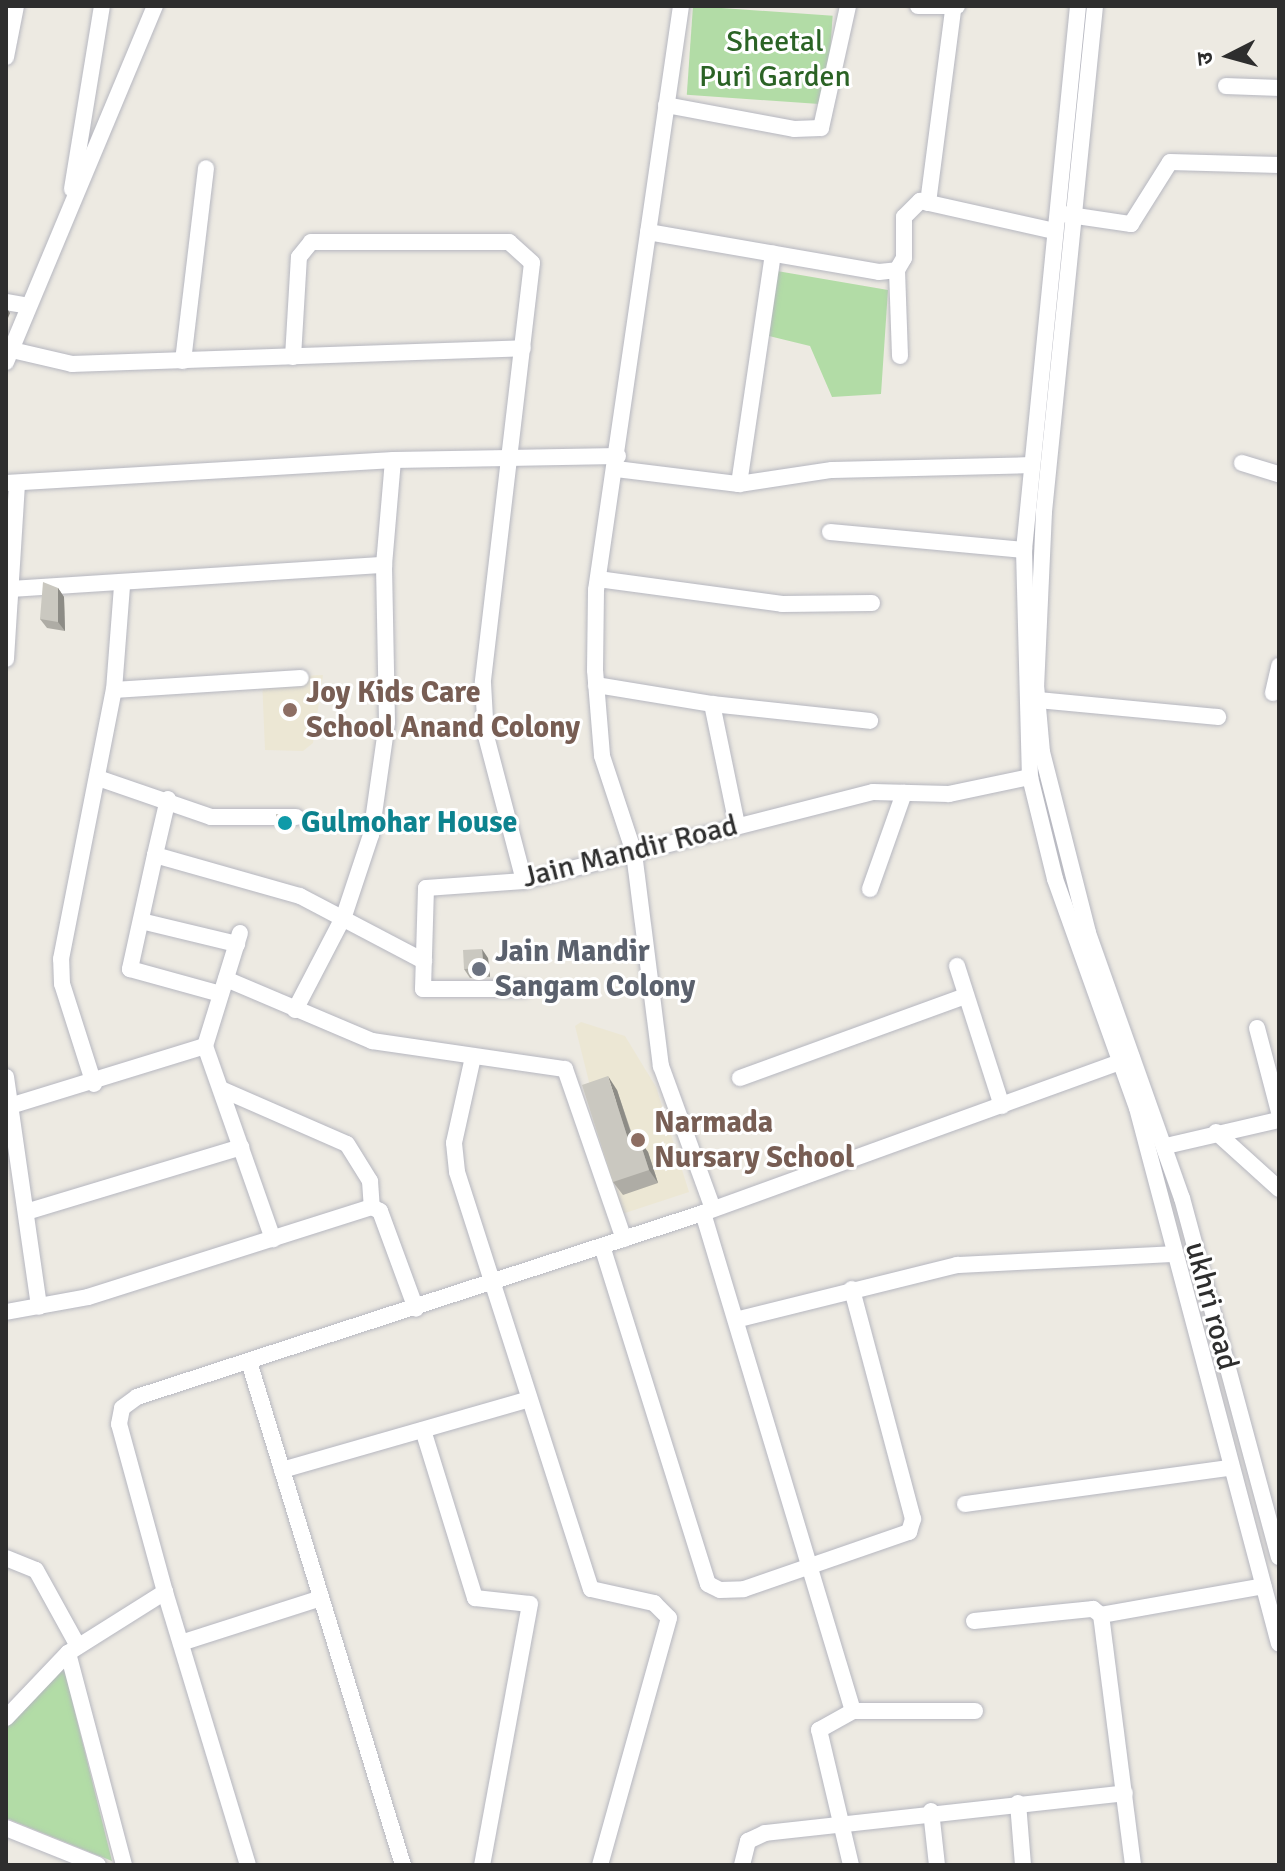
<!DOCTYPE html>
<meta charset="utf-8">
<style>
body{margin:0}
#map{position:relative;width:1285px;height:1871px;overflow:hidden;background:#edeae2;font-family:Signika,"Noto Sans Devanagari",sans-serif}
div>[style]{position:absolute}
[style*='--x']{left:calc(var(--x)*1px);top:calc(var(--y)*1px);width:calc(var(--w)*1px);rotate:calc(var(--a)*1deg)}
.education>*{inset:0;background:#ece7d4}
.green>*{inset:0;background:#b2dca6;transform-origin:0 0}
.roads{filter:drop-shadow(0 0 2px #b6b7c0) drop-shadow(0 0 2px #b6b7c0)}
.minor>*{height:16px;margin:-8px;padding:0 8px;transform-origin:8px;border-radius:8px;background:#fff}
.wall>*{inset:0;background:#aeaca5;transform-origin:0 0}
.shaded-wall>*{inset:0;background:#8d8c86}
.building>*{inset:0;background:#cac8c0;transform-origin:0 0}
.dots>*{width:22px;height:22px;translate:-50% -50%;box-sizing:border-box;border:4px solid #fff;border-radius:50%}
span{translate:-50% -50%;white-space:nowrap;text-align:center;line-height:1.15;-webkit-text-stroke:6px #fff;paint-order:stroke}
.park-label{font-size:30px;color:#2b6325}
.education-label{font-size:30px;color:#785e54;font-weight:700}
.left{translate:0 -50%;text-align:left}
.culture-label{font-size:30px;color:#0d838f;font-weight:700}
.street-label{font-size:30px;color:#2e2e2e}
.worship-label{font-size:30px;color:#5b616d;font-weight:700}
.frame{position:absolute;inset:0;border:8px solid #2e2e2e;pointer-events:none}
.north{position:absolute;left:1189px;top:16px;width:80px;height:80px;-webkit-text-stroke:6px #fff;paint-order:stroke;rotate:264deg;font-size:22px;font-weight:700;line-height:32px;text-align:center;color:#2e2e2e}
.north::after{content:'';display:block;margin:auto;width:28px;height:36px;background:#2e2e2e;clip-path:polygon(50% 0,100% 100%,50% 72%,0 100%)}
</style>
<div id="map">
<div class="education">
<div style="clip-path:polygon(323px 675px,313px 743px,303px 751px,265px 750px,262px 678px)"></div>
<div style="clip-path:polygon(581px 1022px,625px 1036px,656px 1087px,689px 1192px,622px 1214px,575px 1026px)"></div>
</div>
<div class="green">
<div style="left:693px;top:6px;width:140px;height:89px;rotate:4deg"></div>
<div style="clip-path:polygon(777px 271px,888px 290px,881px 394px,832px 397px,810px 346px,769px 336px)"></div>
<div style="clip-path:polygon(63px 1664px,112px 1861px,6px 1818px,6px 1729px)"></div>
</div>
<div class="roads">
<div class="minor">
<div style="--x:681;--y:6;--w:590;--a:98.28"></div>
<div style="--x:596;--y:590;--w:80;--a:90.7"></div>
<div style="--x:595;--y:670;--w:86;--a:85.3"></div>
<div style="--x:602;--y:756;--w:102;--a:71.7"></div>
<div style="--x:634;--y:853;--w:215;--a:82.8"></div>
<div style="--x:661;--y:1066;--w:152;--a:70"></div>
<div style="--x:918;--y:6;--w:39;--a:0"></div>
<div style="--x:1078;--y:6;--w:547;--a:95.67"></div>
<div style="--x:1024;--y:550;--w:227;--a:88.5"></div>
<div style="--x:1030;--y:777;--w:105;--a:76.2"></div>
<div style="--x:1055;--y:879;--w:243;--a:70.3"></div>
<div style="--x:1137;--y:1108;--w:554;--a:75.16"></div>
<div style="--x:1095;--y:6;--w:509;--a:95.76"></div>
<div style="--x:1044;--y:512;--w:173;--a:92.6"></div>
<div style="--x:1036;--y:685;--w:67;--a:84.9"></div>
<div style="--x:1042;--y:752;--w:187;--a:75.7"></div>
<div style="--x:1088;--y:933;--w:281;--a:70.5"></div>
<div style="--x:1182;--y:1198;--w:372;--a:74.9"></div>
<div style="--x:6;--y:57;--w:52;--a:-78.9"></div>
<div style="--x:1226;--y:86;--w:53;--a:2.2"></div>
<div style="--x:666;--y:105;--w:130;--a:10.6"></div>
<div style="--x:794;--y:129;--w:27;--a:-2"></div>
<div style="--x:821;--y:128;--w:125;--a:-77.5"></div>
<div style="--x:72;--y:189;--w:185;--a:-80.7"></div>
<div style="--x:928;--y:203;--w:194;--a:-82.6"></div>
<div style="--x:1063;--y:214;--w:69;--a:8.4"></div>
<div style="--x:1131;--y:224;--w:73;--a:-57.8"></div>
<div style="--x:1170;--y:162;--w:109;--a:1.6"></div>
<div style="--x:648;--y:232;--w:234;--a:9.8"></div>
<div style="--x:879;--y:272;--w:18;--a:-6"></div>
<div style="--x:897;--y:270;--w:14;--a:-60"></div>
<div style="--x:904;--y:258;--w:41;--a:-90"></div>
<div style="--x:904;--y:217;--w:23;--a:-45"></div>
<div style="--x:920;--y:201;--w:137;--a:12.6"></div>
<div style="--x:897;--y:270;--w:86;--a:88"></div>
<div style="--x:6;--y:302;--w:23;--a:10"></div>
<div style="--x:12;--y:350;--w:62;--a:13.1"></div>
<div style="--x:72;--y:364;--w:451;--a:-2"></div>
<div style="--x:293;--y:357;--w:100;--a:-86.6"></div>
<div style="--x:299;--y:257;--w:19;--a:-51"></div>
<div style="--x:311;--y:242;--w:198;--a:0"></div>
<div style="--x:509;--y:242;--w:31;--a:42"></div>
<div style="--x:532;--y:263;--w:423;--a:96.7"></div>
<div style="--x:483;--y:683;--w:53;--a:86.8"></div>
<div style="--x:486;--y:736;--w:150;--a:75.3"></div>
<div style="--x:183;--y:361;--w:194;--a:-83.2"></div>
<div style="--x:6;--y:362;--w:386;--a:-67.3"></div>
<div style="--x:1242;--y:463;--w:39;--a:17"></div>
<div style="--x:616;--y:469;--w:124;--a:7"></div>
<div style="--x:739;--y:484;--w:233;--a:-81.6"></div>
<div style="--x:6;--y:483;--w:388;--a:-3.4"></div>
<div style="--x:393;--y:460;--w:225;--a:-1"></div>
<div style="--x:739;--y:484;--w:94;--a:-8.6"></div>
<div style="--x:832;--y:470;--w:200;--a:-1.4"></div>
<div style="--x:830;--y:532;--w:195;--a:5.3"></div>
<div style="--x:598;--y:579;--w:186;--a:7.7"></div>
<div style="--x:782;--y:604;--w:90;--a:-0.6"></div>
<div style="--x:11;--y:589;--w:374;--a:-3.7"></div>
<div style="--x:6;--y:659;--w:175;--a:-86.4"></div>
<div style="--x:596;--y:685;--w:118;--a:9.3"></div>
<div style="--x:712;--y:704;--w:124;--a:78.3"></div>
<div style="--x:114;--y:690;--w:187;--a:-3.7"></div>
<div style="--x:1273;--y:693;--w:28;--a:-77"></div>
<div style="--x:1038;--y:700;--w:181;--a:5.4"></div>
<div style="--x:712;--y:704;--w:159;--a:6.1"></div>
<div style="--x:98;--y:778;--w:120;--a:19"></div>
<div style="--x:211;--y:817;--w:85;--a:0"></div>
<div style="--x:168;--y:799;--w:57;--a:103.1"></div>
<div style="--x:155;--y:855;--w:151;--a:15.8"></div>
<div style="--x:300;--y:896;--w:140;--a:27.7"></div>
<div style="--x:155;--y:855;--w:117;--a:102.4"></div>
<div style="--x:130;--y:969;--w:94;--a:15.4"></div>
<div style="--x:870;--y:889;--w:102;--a:-70.5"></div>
<div style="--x:141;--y:921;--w:99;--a:13.5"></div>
<div style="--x:240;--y:933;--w:118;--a:107.2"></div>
<div style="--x:205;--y:1046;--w:205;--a:70.6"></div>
<div style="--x:957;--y:966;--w:147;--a:72.2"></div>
<div style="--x:226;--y:979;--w:159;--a:23"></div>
<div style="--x:372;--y:1041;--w:195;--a:8.3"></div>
<div style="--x:565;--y:1069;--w:180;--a:70.9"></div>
<div style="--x:524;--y:989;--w:101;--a:180"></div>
<div style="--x:423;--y:989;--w:101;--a:-88.3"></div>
<div style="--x:426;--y:888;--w:98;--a:-4.1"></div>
<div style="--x:524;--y:881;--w:360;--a:-14.3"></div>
<div style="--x:873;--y:792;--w:76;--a:1.5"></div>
<div style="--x:949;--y:794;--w:83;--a:-11.9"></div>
<div style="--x:295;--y:1010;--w:106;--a:-62.5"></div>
<div style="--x:344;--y:916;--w:85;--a:-71.6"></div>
<div style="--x:371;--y:835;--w:114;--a:-81.9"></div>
<div style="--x:387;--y:722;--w:157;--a:-91.1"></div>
<div style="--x:384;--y:565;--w:105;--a:-85.1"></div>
<div style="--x:1257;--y:1028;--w:87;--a:75.3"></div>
<div style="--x:473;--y:1057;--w:88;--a:102.5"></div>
<div style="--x:454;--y:1143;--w:29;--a:84"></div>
<div style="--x:457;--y:1172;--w:438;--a:72.2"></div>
<div style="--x:591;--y:1589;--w:65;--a:12.5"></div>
<div style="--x:654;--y:1603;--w:21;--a:45"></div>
<div style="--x:669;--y:1618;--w:256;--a:105.6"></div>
<div style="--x:6;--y:1077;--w:232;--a:81.8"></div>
<div style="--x:740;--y:1078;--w:237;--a:-20"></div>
<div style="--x:94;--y:1084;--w:105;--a:-107.7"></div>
<div style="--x:62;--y:984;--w:25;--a:-92"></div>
<div style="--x:61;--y:959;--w:274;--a:-78.9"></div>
<div style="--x:114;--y:690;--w:105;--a:-85.6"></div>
<div style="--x:221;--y:1089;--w:137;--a:23.6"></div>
<div style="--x:347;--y:1144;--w:44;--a:58.1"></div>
<div style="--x:370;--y:1181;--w:26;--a:86"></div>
<div style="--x:10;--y:1106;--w:204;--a:-17.1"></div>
<div style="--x:1216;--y:1132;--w:85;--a:42.1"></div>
<div style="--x:1166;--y:1146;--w:116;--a:-13"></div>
<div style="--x:26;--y:1212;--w:225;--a:-16.8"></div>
<div style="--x:703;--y:1213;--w:520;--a:73.24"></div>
<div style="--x:602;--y:1246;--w:354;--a:72.6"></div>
<div style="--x:708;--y:1584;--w:13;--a:27"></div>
<div style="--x:720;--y:1590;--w:24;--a:-2"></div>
<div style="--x:744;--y:1589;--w:175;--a:-19.1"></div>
<div style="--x:909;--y:1532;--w:14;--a:-73"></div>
<div style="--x:913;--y:1519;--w:238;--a:-104.9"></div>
<div style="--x:6;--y:1312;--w:83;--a:-10.4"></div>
<div style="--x:88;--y:1297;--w:298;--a:-17.6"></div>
<div style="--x:372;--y:1207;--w:9;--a:27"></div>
<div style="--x:380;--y:1211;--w:104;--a:69.8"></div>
<div style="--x:739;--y:1319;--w:225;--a:-13.9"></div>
<div style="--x:957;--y:1265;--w:217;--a:-2.9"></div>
<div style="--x:250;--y:1365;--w:523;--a:72.99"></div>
<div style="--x:423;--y:1430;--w:176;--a:72.8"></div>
<div style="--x:475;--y:1598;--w:55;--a:6.2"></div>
<div style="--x:530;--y:1604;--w:265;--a:100.4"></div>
<div style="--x:282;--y:1470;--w:257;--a:-16"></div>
<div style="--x:965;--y:1504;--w:266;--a:-7.8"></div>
<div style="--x:6;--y:1558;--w:32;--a:22"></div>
<div style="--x:36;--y:1570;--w:87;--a:61.1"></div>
<div style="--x:165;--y:1592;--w:285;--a:73.1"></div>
<div style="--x:1101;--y:1615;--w:165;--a:-10.1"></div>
<div style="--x:974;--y:1621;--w:120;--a:-5.8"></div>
<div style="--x:1093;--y:1609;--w:10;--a:37"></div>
<div style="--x:1101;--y:1615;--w:252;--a:82.7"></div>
<div style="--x:181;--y:1643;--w:147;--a:-17.8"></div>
<div style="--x:68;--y:1653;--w:219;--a:75.2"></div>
<div style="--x:6;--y:1718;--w:90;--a:-46.4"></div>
<div style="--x:68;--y:1653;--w:115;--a:-32.2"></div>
<div style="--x:165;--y:1592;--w:174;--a:-105.3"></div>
<div style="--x:119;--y:1424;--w:16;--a:-79"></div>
<div style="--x:122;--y:1408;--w:19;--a:-36"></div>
<div style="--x:137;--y:1397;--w:595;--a:-18.01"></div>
<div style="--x:703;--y:1213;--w:456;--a:-19.9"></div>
<div style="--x:1018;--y:1803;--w:62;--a:85.4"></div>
<div style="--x:931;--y:1811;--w:54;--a:83.7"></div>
<div style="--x:6;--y:1828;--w:99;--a:21.9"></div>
<div style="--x:742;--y:1865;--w:25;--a:-76"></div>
<div style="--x:748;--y:1841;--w:19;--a:-25"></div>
<div style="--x:765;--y:1833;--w:362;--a:-6.3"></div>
<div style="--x:851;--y:1865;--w:139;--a:-103.3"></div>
<div style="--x:819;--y:1730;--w:39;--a:-29"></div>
<div style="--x:853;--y:1711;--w:122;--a:0"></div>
</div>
</div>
<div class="wall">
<div style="clip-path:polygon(58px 588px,64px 597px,65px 631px,47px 628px,40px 619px)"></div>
<div style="left:287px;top:815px;width:5px;height:16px;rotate:53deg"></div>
<div style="clip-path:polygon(488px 958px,490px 977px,470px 978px,464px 969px)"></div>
<div style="clip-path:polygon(617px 1090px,634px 1140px,648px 1152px,658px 1183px,623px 1195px,613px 1182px)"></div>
</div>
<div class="shaded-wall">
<div style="clip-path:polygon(6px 307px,10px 313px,6px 323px)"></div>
<div style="clip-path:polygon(58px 588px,64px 597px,65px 631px,58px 622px)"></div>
<div style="clip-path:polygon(482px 949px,488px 958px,490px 977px,483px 968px)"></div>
<div style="clip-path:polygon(608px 1076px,617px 1090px,638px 1155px,629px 1142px)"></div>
<div style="clip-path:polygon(639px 1139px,648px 1152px,658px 1183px,649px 1170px)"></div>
</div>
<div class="building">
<div style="clip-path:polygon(43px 582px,58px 588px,58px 622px,40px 619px)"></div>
<div style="clip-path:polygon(276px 814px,287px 815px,276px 826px)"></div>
<div style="left:482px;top:949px;width:19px;height:19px;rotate:87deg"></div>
<div style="clip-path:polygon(608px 1076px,629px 1142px,639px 1139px,649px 1170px,613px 1182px,582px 1085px)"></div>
</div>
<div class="dots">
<div style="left:290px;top:710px;background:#8d6e63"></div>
<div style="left:285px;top:823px;background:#0f9aa8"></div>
<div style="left:479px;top:969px;background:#6b7280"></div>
<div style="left:638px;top:1140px;background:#8d6e63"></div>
</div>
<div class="park-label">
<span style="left:775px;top:59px">Sheetal<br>Puri Garden</span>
</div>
<div class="education-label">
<span class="left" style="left:306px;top:710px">Joy Kids Care<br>School Anand Colony</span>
<span class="left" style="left:654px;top:1140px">Narmada<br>Nursary School</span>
</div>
<div class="culture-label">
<span class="left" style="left:301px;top:823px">Gulmohar House</span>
</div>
<div class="street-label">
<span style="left:630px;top:852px;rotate:-14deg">Jain Mandir Road</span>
<span style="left:1211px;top:1306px;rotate:75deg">ukhri road</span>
</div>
<div class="worship-label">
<span class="left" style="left:495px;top:969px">Jain Mandir<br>Sangam Colony</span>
</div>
<div class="frame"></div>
<div class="north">उ</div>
</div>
